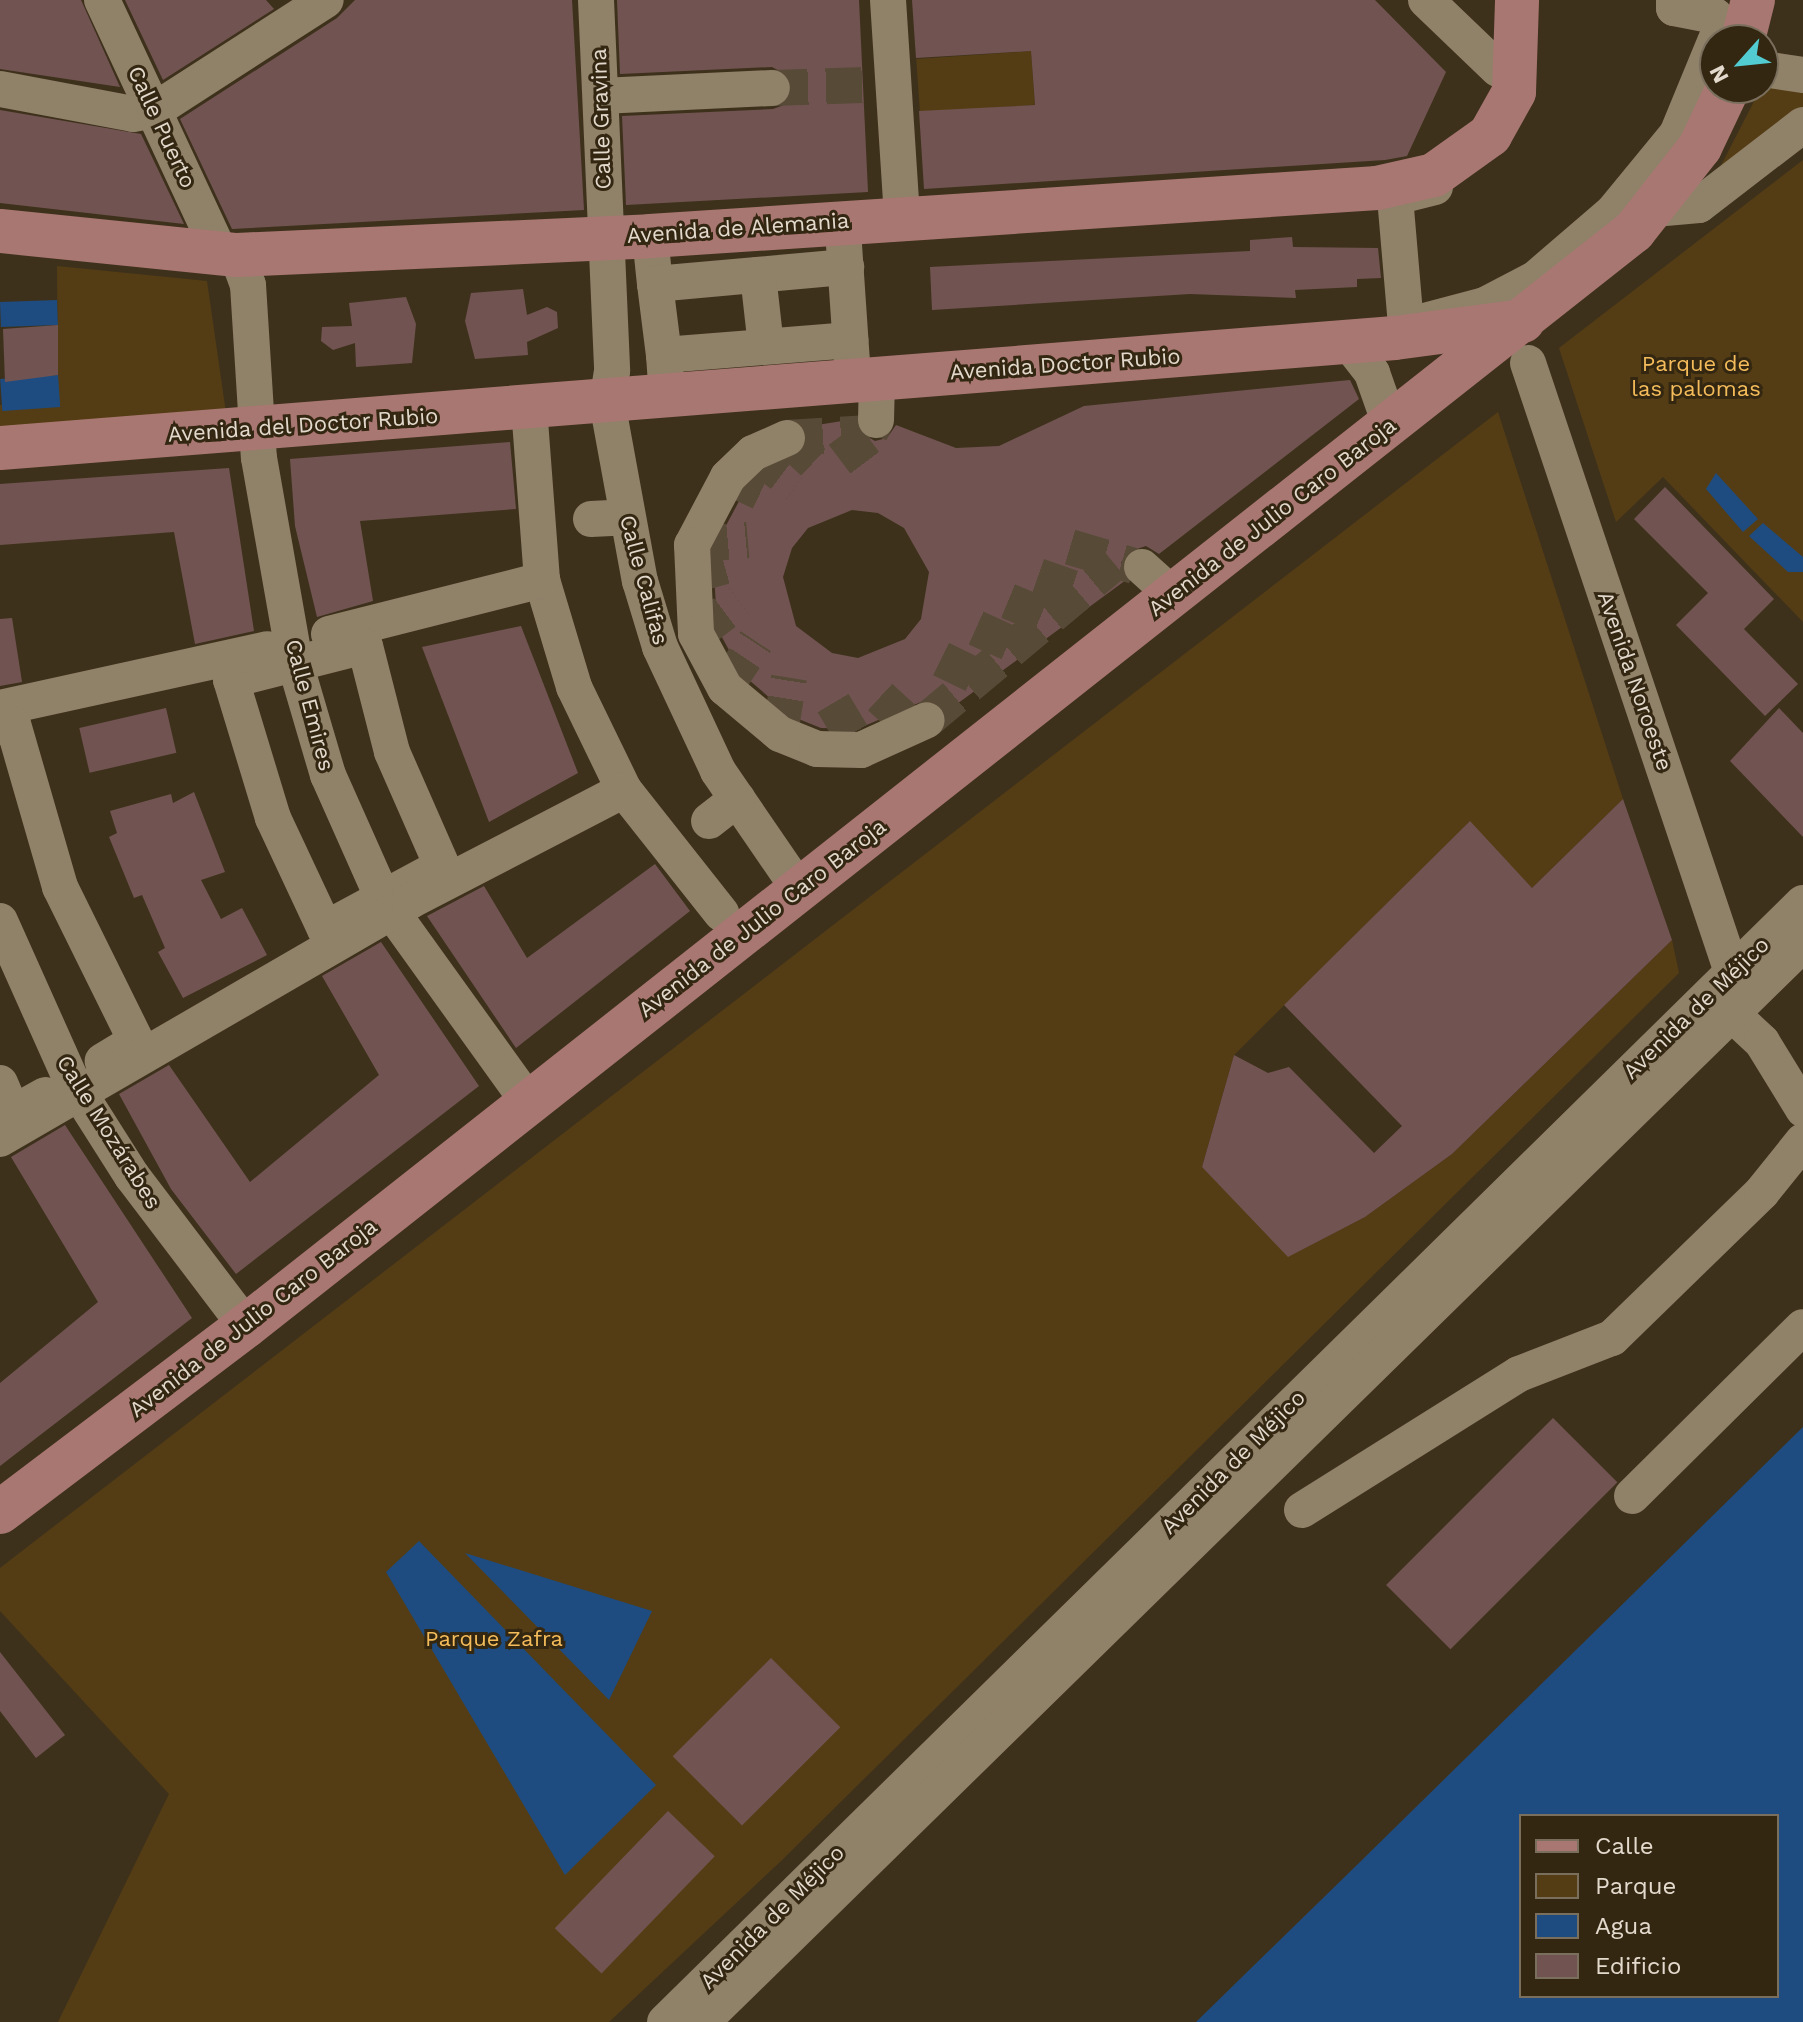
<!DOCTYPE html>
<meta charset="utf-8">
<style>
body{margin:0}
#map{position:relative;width:1803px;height:2022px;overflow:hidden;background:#3e311c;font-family:"Work Sans",sans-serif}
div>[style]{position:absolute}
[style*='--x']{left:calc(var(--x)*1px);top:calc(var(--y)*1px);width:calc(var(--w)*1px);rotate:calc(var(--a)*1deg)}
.green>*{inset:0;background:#543d14;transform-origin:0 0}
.water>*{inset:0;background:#1e4c81;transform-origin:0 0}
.building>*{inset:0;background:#715451;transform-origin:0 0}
.minor-tunnel>*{height:36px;margin-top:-18px;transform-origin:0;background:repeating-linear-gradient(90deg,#574a37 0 36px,transparent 0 54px)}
.minor>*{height:36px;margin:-18px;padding:0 18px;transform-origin:18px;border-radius:18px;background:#908169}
.major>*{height:44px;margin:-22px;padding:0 22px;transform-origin:22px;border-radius:22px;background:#a97772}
span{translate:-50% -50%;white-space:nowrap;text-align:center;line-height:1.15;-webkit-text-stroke:6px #342712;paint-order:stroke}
.street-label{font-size:22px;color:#e3dacd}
.park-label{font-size:22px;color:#f4bc5a}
.legend{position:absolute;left:1519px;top:1814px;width:260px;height:184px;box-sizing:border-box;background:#342712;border:2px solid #7a6f5d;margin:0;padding:10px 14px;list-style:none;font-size:24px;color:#e3dacd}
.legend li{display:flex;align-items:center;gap:16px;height:40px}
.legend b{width:40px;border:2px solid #7a6f5d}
.north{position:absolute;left:1699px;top:24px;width:80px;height:80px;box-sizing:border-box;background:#342712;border:2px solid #7a6f5d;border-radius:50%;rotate:243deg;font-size:22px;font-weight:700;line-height:32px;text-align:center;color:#e3dacd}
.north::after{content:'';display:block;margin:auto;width:28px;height:36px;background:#52ccd0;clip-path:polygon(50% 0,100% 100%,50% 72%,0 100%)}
</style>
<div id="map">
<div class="green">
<div style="left:1031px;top:51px;width:54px;height:115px;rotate:86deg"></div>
<div style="clip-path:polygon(1763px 84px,1803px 88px,1803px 115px,1714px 179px)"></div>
<div style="clip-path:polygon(1803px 160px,1803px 622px,1663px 477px,1616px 522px,1559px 348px)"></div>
<div style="clip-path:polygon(57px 266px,207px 281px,226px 413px,0 430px,0 405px,58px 400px)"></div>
<div style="clip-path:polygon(1498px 412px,1623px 799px,1532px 888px,1469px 822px,1234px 1055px,1202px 1167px,1289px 1256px,1365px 1217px,1452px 1154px,1672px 940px,1679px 973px,780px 1862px,609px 2022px,58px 2022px,169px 1794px,0 1611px,0 1568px)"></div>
</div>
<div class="water">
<div style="left:57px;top:300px;width:25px;height:57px;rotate:88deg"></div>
<div style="left:58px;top:375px;width:32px;height:58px;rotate:86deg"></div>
<div style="clip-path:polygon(1716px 473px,1758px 519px,1743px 532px,1706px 489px)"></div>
<div style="clip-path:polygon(1763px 523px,1803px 557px,1803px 572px,1788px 572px,1749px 536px)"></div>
<div style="clip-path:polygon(evenodd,1803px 1427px,1803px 2022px,1196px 2022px,1360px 1862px,1803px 1427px,1521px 1816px,1777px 1816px,1777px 1996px,1521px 1996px,1521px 1816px)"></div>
<div style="clip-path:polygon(419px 1541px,656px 1785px,565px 1875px,386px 1572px)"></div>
<div style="clip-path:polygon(465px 1553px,652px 1611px,609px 1700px)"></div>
</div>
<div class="building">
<div style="clip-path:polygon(0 0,81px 0,120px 87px,0 69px)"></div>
<div style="clip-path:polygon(125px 0,266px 0,274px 9px,163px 80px)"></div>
<div style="clip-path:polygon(355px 0,572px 0,584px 210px,232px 229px,180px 119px,337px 18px)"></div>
<div style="clip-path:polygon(617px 0,859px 0,868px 192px,626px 205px,622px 116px,773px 109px,784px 105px,793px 88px,789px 76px,772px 67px,620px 74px)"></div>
<div style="clip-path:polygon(912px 0,1375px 0,1446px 72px,1407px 156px,1385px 160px,924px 189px,919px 111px,1035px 105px,1031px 51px,916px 58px)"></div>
<div style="clip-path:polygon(0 110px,141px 134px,184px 224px,0 203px)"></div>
<div style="clip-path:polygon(1292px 237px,1293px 247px,1378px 248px,1381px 278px,1357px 279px,1357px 287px,1295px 290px,1296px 298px,1190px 294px,932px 310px,930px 267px,1250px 251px,1250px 240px)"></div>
<div style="clip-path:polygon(523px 289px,527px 315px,547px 307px,557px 312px,558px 328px,527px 342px,528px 355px,475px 359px,465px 321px,471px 293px)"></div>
<div style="clip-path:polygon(406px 297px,416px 324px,412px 363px,356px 367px,355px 343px,333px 350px,321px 341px,322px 327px,352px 326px,349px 303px)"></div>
<div style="clip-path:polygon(58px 325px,58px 375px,5px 382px,3px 329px)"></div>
<div style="clip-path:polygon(evenodd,1350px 380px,1359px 399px,1159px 554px,1146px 546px,1127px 552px,1121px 563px,1126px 580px,946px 712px,928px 699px,857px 729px,821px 728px,791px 716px,742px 674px,717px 628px,713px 550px,745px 490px,765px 471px,803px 451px,806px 430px,817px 425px,855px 419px,858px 431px,875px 441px,887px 438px,896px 425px,956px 448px,999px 446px,1084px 406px,1350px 380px,852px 510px,878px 513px,904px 528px,929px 572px,921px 619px,905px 639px,858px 658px,832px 653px,796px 626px,783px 577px,792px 548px,808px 528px,852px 510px)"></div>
<div style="clip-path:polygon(510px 442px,516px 509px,360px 521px,373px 601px,317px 617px,295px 526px,290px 459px)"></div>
<div style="clip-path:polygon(229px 468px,254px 631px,195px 644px,174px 532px,0 545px,0 484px)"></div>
<div style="clip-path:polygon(1665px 487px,1774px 599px,1744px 629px,1798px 684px,1765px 716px,1676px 625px,1708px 593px,1634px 519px)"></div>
<div style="clip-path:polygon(12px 618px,22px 682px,0 686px,0 619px)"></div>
<div style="clip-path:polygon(521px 626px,578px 773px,489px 822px,422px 647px)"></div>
<div style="left:166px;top:708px;width:46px;height:89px;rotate:77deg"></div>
<div style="clip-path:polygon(1779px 708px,1803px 733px,1803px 837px,1730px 761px)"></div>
<div style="clip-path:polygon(194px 792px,225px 872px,201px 880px,221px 919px,242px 908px,267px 955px,183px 998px,158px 952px,165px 948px,142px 895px,134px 898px,109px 837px,117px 833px,110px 811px,171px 794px,173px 803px)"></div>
<div style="clip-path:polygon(1623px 799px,1672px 940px,1452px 1154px,1365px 1217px,1288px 1257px,1202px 1167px,1234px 1055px,1268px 1073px,1289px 1067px,1374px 1153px,1402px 1126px,1284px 1005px,1470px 821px,1532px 888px)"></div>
<div style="clip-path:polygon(655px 864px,690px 911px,516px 1048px,427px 916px,484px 886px,527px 958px)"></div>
<div style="clip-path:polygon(381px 942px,479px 1086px,236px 1274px,171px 1189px,119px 1094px,169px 1065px,250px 1182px,379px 1075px,322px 976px)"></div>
<div style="clip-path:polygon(65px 1125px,192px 1318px,0 1466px,0 1383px,98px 1302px,11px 1157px)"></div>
<div style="left:1553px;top:1418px;width:91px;height:236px;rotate:45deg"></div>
<div style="clip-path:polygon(0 1652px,65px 1735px,36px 1758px,0 1711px)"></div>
<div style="left:771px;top:1658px;width:98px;height:139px;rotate:45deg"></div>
<div style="left:668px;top:1811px;width:65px;height:163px;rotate:44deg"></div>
</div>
<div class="minor-tunnel">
<div style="--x:772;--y:88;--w:92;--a:-1.9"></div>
<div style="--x:843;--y:434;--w:41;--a:52.9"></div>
<div style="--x:787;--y:438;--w:83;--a:-3.4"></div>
<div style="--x:870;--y:433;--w:14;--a:-65"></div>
<div style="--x:787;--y:438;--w:53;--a:42.7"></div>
<div style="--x:753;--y:453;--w:54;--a:36.7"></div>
<div style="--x:728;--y:477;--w:52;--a:25.1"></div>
<div style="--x:692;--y:545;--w:56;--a:-5.1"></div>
<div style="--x:1070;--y:547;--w:67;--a:16.5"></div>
<div style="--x:690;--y:576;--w:52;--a:-15.6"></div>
<div style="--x:1038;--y:576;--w:46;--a:19.2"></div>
<div style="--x:1008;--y:601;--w:44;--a:22.5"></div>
<div style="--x:976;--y:628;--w:44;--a:24.2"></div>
<div style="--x:696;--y:634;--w:54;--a:-36.7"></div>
<div style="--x:941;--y:659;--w:41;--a:25.9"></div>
<div style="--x:725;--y:688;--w:56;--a:-56.6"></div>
<div style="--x:880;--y:697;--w:47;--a:42.4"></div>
<div style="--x:833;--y:703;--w:55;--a:59.2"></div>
<div style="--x:927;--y:720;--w:244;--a:-40"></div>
<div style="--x:780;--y:734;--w:57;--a:-80.9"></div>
</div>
<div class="minor">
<div style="--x:102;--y:0;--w:281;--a:65"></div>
<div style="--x:596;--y:0;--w:371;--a:87.5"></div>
<div style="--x:612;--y:371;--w:31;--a:99"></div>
<div style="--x:607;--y:402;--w:182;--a:79.6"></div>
<div style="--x:640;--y:581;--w:69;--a:73.1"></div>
<div style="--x:660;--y:647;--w:137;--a:64.9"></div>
<div style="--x:718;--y:771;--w:142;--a:55.6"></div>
<div style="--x:888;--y:0;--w:216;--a:86.3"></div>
<div style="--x:1426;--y:0;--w:100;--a:43.8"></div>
<div style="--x:1674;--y:0;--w:8;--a:90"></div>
<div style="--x:1674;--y:8;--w:42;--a:11"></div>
<div style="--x:1715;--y:16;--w:10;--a:53"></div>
<div style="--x:1721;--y:24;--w:17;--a:107"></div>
<div style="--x:1763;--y:69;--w:40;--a:8.5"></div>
<div style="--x:0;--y:89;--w:135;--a:10.6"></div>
<div style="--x:133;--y:114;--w:22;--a:-10"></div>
<div style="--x:155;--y:110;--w:203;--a:-32.8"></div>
<div style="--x:601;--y:96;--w:171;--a:-2.7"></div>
<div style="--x:1435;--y:187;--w:41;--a:166"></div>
<div style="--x:1395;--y:197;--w:129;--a:85.1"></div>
<div style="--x:1406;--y:326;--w:82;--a:-14.9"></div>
<div style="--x:1485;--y:305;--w:56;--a:-27.5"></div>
<div style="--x:1535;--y:279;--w:103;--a:-40.7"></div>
<div style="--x:1613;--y:212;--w:101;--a:-50.6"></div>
<div style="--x:1677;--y:134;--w:100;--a:-67.6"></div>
<div style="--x:1654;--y:209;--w:45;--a:-5.1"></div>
<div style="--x:1699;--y:205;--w:131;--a:-37.6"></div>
<div style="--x:650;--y:236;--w:48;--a:84.1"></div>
<div style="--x:655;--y:284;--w:192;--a:-5.1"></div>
<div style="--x:844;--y:245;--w:116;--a:86.1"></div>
<div style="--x:237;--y:255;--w:32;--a:70"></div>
<div style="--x:248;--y:285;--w:173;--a:86.4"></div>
<div style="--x:259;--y:458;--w:208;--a:80"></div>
<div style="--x:295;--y:663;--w:117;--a:73.6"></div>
<div style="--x:328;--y:775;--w:138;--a:66"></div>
<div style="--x:384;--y:901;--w:249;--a:54.3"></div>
<div style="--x:758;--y:275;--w:71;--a:83.6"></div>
<div style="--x:655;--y:284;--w:72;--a:82.8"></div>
<div style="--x:1348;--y:342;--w:39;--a:52"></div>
<div style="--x:1372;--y:373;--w:54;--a:70.6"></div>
<div style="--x:1528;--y:363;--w:642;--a:71.48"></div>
<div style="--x:1732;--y:972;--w:20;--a:45"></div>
<div style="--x:667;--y:397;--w:42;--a:-94.1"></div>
<div style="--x:664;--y:355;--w:187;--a:-4.6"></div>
<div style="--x:876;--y:420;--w:42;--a:-88.6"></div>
<div style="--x:787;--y:438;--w:37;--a:156"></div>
<div style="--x:753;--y:453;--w:35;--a:136"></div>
<div style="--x:728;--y:477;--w:77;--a:117.9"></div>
<div style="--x:692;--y:545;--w:89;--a:87.4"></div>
<div style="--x:696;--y:634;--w:61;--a:61.8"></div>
<div style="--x:725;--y:688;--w:72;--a:39.9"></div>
<div style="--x:780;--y:734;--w:40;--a:22"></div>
<div style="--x:817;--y:749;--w:44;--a:1.3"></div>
<div style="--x:861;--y:750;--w:72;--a:-24.4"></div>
<div style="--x:591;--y:519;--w:35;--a:-3"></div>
<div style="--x:1142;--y:567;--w:42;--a:42.1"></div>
<div style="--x:542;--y:580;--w:112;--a:73.3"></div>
<div style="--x:574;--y:687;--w:114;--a:64.1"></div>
<div style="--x:329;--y:634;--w:220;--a:-14.2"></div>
<div style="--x:542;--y:580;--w:172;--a:-94.3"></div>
<div style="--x:365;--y:646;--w:109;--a:75.7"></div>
<div style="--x:392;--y:752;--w:124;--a:66.3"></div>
<div style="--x:442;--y:866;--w:133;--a:151.7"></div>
<div style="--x:325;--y:929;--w:123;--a:-115.1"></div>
<div style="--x:273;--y:818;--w:144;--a:-106.9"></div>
<div style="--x:231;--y:680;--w:138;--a:-14.2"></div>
<div style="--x:0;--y:708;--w:274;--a:-12.4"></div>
<div style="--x:0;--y:727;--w:13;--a:-13"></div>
<div style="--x:13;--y:724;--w:170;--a:73.9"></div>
<div style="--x:60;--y:887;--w:172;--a:63.7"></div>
<div style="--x:136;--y:1041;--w:39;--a:149"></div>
<div style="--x:709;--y:821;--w:36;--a:-38"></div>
<div style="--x:0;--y:921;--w:174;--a:65.9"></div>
<div style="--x:71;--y:1080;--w:114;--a:57.6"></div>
<div style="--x:132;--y:1176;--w:188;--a:52.8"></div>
<div style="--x:1732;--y:1014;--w:41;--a:43"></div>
<div style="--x:1762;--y:1042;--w:79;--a:58.5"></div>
<div style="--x:0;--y:1083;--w:33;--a:67"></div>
<div style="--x:13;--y:1113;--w:37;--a:-29"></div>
<div style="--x:0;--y:1139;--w:474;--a:-30.1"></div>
<div style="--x:410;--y:901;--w:241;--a:-27.4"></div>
<div style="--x:624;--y:790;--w:157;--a:51.7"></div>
<div style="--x:1632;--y:1496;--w:240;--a:-44.7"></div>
<div style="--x:1302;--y:1510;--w:256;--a:-32.1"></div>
<div style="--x:1519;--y:1374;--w:100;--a:-21.2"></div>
<div style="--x:1612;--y:1338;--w:209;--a:-44.2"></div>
<div style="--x:1762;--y:1192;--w:65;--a:-51.2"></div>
<div style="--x:665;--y:2022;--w:1596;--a:-44.52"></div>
<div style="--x:702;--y:2022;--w:1541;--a:-44.4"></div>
</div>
<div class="major">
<div style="--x:1743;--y:40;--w:41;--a:-76"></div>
<div style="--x:0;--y:231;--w:238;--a:5.8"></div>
<div style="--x:237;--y:255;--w:413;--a:-2.6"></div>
<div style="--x:650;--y:236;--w:729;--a:-3.78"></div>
<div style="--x:1377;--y:188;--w:58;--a:-12.8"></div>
<div style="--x:1434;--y:175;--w:69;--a:-35.5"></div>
<div style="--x:1490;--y:135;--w:49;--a:-60.8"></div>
<div style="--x:1514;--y:92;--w:92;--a:-88.1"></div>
<div style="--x:0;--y:448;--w:1399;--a:-4.51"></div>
<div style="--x:1395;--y:338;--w:129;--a:-7.6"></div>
<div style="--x:0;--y:1512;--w:308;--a:-37.1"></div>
<div style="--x:246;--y:1326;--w:1768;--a:-38.27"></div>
<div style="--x:1634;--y:231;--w:107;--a:-51.8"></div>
<div style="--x:1700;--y:147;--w:65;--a:-64.6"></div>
</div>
<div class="street-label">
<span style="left:601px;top:119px;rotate:-92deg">Calle Gravina</span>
<span style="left:162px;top:127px;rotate:65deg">Calle Puerto</span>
<span style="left:738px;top:228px;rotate:-4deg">Avenida de Alemania</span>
<span style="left:1065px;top:364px;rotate:-4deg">Avenida Doctor Rubio</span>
<span style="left:303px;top:425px;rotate:-4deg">Avenida del Doctor Rubio</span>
<span style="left:1272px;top:517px;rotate:-38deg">Avenida de Julio Caro Baroja</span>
<span style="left:644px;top:580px;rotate:75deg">Calle Califas</span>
<span style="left:1635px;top:681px;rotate:71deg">Avenida Noroeste</span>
<span style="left:310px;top:705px;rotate:75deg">Calle Emires</span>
<span style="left:762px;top:918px;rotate:-38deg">Avenida de Julio Caro Baroja</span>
<span style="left:1696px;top:1008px;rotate:-44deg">Avenida de Méjico</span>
<span style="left:109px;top:1132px;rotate:58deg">Calle Mozárabes</span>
<span style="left:253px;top:1318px;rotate:-38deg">Avenida de Julio Caro Baroja</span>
<span style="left:1233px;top:1462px;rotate:-45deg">Avenida de Méjico</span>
<span style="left:772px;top:1917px;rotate:-45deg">Avenida de Méjico</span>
</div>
<div class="park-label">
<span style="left:1696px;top:376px">Parque de<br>las palomas</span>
<span style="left:494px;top:1639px">Parque Zafra</span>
</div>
<ul class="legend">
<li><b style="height:10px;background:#a97772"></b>Calle</li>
<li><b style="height:22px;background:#543d14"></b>Parque</li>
<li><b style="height:22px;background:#1e4c81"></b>Agua</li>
<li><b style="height:22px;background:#715451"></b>Edificio</li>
</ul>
<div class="north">N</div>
</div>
